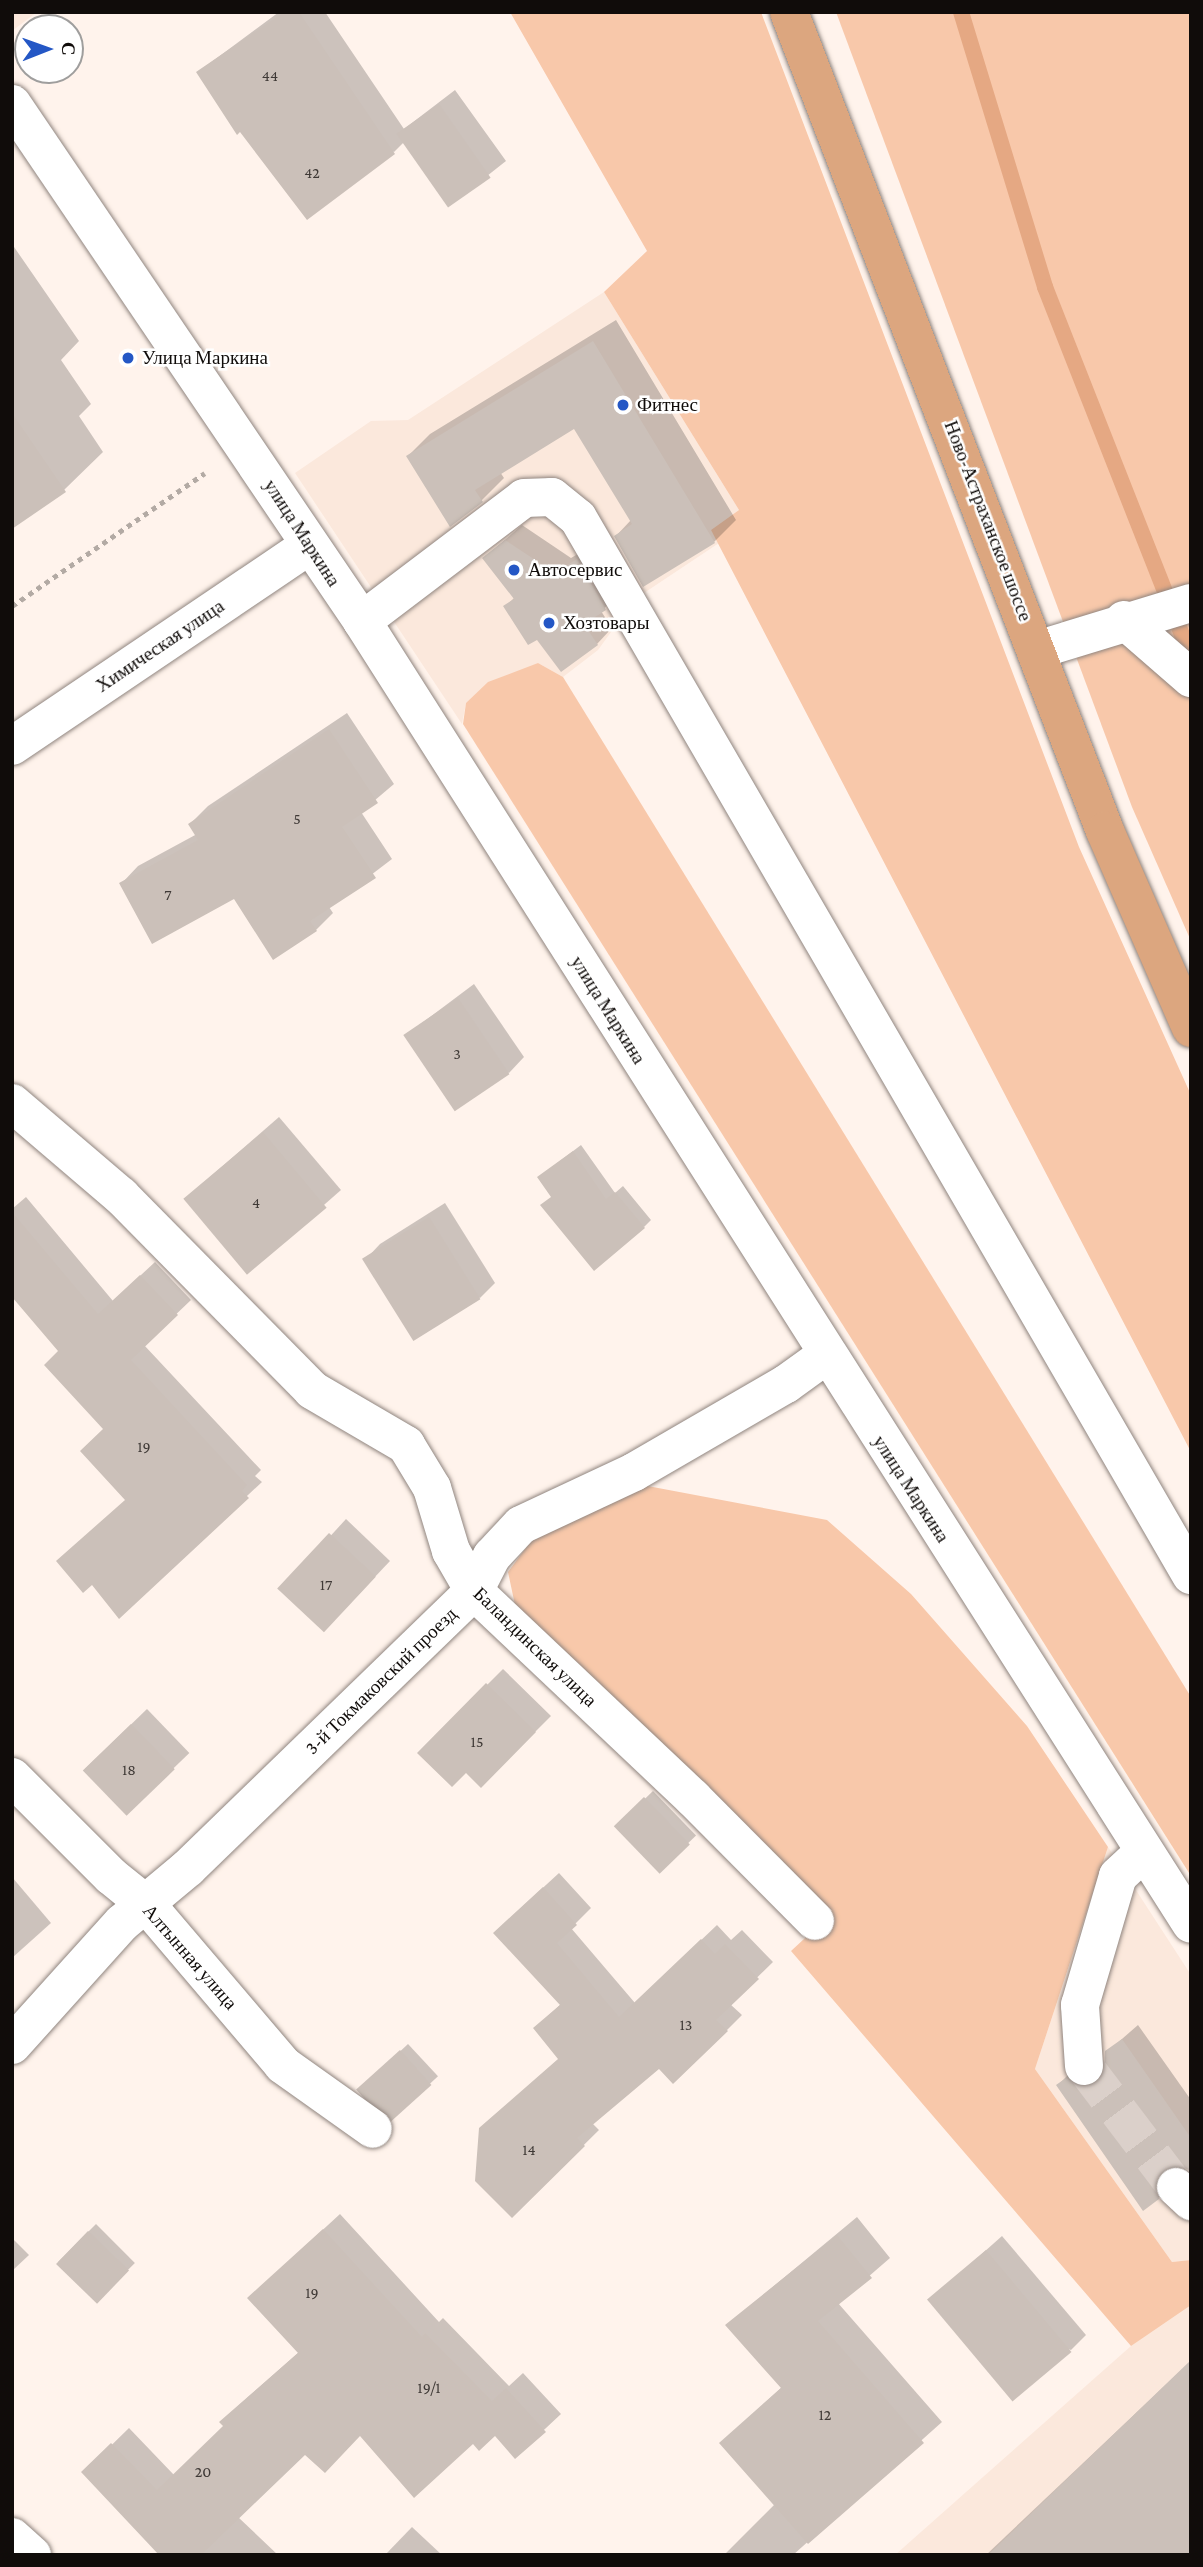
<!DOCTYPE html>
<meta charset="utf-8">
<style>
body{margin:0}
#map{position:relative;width:1203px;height:2567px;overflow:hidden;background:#fff3ec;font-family:"Crimson Pro",serif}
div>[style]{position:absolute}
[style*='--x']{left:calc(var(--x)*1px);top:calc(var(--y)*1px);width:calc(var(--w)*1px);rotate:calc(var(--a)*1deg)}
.built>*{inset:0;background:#fbe8dc}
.green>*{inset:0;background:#f8c8aa}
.shadow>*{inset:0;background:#0003;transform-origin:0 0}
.stream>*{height:16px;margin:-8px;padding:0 8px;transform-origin:8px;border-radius:8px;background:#e5a883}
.building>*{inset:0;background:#cbc0b9;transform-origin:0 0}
.minor-tunnel>*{height:38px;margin-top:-19px;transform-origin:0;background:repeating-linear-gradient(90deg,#dbd0ca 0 38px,transparent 0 57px)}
.path>*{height:4.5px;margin-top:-2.25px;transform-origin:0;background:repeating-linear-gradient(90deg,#b3aaa4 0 5px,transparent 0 10px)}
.roads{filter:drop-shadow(0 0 2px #90857f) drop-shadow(0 0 2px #90857f)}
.minor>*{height:38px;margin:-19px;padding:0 19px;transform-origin:19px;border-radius:19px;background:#fff}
.major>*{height:38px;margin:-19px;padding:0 19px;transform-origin:19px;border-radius:19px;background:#dca67f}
.dots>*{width:19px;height:19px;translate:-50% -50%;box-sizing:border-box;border:4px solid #fff;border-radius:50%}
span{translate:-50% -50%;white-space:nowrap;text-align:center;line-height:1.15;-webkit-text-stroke:5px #fff;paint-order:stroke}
.number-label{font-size:16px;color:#3f3936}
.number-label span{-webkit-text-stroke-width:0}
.poi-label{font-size:19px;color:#100c0a}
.left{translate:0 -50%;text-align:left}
.street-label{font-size:19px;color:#100c0a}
.frame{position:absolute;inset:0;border:14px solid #100c0a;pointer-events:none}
.north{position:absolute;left:14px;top:14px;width:70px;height:70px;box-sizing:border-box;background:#fff;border:2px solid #9f9e9d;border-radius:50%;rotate:89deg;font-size:19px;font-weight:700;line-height:28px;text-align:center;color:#100c0a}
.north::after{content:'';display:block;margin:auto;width:24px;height:32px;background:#2457c5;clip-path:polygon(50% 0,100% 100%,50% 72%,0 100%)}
</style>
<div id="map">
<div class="built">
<div style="clip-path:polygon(12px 12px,37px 12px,12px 31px)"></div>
<div style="clip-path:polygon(604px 292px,739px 510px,711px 530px,719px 543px,635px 599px,598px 650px,563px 677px,538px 663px,466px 703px,462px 724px,295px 473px,371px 421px,408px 420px)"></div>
<div style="clip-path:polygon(1108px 1847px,1191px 1975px,1191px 2260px,1172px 2262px,1035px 2069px)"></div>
<div style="clip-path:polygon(1186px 2305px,1191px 2305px,1191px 2555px,895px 2555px,1131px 2346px)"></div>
</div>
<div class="green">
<div style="clip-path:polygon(510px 12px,761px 12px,1079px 847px,1191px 1095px,1191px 1452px,711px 530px,739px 510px,604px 292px,647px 251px)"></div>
<div style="clip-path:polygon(836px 12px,1191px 12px,1191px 941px,1132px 807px)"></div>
<div style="clip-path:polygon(538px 663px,563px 677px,1191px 1697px,1191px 1876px,463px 724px,466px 703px,488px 682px)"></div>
<div style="clip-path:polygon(637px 1484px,827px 1520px,911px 1594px,1027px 1726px,1108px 1847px,1035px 2069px,1172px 2262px,1191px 2260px,1191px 2305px,1131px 2346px,791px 1951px,830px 1915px,515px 1605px,508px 1572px,531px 1541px)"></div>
</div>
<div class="shadow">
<div style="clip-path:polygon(279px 12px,325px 12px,404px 129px,455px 90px,506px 161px,449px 206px,404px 142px,394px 152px,198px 72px)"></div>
<div style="clip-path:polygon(12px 244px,79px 341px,61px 360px,91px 404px,79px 416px,103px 452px,64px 490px,12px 527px)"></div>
<div style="clip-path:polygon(616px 320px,736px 520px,714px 542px,644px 585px,616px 536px,631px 520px,574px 427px,500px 472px,504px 478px,481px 501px,408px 456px,430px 434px)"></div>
<div style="clip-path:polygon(522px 525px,571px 558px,593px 545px,621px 593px,601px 611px,612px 628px,597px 644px,538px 637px,506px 606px,515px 597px,484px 558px)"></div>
<div style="clip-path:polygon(347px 713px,394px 784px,361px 812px,392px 859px,329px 907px,333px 913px,316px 930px,234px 897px,121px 884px,138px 866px,197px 834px,190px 824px,208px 806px)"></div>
<div style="clip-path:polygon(474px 984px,524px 1057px,509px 1073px,406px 1035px)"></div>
<div style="clip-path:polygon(279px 1117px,341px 1190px,249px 1271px,202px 1184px)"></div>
<div style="clip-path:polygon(581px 1145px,615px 1193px,623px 1186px,651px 1220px,644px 1227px,539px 1177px)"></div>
<div style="clip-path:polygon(26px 1197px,113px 1301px,155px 1262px,191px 1300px,144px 1345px,261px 1470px,255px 1476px,262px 1482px,119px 1616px,127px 1499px,105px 1428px,60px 1351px,12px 1294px,12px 1209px)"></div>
<div style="clip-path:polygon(445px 1203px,495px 1283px,480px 1298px,365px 1260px,380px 1244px)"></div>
<div style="clip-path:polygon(346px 1519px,390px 1561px,339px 1615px,281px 1590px)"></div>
<div style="clip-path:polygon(503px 1669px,551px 1716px,481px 1786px,467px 1771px,419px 1753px)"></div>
<div style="left:147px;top:1709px;width:61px;height:87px;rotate:46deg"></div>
<div style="left:653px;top:1791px;width:62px;height:50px;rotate:46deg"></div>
<div style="clip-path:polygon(559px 1873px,591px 1908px,571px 1928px,635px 2003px,717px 1925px,731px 1940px,742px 1930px,773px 1962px,730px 2004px,742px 2015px,727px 2030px,659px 2066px,592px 2123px,599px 2130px,512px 2216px,480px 2129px,560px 2058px,535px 2028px,561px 2004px,510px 1918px)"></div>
<div style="clip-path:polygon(12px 1877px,51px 1923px,12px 1958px)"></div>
<div style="clip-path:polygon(1138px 2025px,1191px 2100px,1191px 2170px,1180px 2164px,1170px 2167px,1173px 2182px,1158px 2198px,1058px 2085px,1073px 2070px,1106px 2072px,1107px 2052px)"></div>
<div style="left:408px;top:2044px;width:44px;height:67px;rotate:47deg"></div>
<div style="clip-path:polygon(340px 2214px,439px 2322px,443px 2318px,509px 2386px,523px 2373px,561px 2414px,515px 2457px,495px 2434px,473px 2441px,360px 2434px,304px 2452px,238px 2517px,278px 2555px,161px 2555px,83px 2473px,129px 2428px,174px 2475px,225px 2426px,222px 2422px,238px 2406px,299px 2352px,266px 2282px)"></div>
<div style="clip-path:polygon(857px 2217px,890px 2258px,838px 2303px,942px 2422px,793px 2555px,724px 2555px,775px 2504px,721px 2443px,782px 2387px,727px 2325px)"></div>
<div style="left:96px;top:2224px;width:55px;height:54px;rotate:45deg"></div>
<div style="clip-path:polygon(1002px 2236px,1086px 2335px,1071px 2350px,930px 2300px)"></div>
<div style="clip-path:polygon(12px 2238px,29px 2255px,12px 2271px)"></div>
<div style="clip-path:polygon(1191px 2361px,1191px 2555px,986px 2555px)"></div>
<div style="clip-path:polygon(412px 2527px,442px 2555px,385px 2555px)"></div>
</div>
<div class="stream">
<div style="--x:961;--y:12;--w:288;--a:73"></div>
<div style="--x:1045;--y:287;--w:398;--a:68.5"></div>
</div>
<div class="building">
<div style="clip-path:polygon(284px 12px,299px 12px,395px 154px,307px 220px,240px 132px,237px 135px,196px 72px)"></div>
<div style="left:439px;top:104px;width:90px;height:52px;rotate:55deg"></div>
<div style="clip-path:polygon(593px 341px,715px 543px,643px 587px,614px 536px,632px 524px,574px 429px,475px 490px,483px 502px,450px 527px,406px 456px)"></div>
<div style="clip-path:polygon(12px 413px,66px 492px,12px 529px)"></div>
<div style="clip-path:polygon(505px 540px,555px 573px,577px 559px,606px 610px,584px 624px,598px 645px,561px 672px,537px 640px,528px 645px,503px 606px,514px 599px,482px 558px)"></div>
<div style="clip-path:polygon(329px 729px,378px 803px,342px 827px,376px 878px,310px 921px,317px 931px,273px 960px,234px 899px,152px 944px,119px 883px,198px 840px,188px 824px)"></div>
<div style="left:458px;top:998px;width:92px;height:66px;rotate:56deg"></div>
<div style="left:263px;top:1132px;width:99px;height:104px;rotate:50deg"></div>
<div style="clip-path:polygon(573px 1151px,606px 1199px,615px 1192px,645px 1228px,594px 1271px,540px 1205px,551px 1197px,537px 1177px)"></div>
<div style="clip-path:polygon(12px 1212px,98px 1314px,140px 1275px,178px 1315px,131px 1360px,247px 1485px,242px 1491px,249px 1498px,119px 1619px,92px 1585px,83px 1593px,56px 1561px,125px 1500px,80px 1451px,103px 1429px,44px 1365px,58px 1351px,12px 1297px)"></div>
<div style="left:429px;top:1217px;width:97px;height:79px;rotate:58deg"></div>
<div style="left:329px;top:1533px;width:64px;height:76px;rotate:43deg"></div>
<div style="clip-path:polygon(486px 1683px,536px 1732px,481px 1788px,466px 1773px,452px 1787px,417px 1753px)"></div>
<div style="left:131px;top:1724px;width:63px;height:67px;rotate:46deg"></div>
<div style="left:644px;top:1797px;width:66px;height:42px;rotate:46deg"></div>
<div style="clip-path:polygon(543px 1887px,577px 1925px,557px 1943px,619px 2017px,701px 1939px,715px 1954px,725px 1944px,759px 1979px,716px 2020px,728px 2031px,673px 2084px,659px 2069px,577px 2138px,585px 2146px,512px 2218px,475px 2181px,479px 2128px,558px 2059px,533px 2028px,560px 2005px,493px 1933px)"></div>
<div style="clip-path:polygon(1122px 2039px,1191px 2138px,1191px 2171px,1180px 2166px,1161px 2172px,1155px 2183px,1159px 2199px,1143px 2211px,1056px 2085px,1066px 2078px,1085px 2088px,1097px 2084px,1104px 2075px,1105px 2051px)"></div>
<div style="left:400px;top:2050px;width:47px;height:59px;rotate:48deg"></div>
<div style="clip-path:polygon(323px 2229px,422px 2337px,425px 2333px,492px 2401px,506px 2388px,546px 2432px,515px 2459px,495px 2436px,479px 2451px,473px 2444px,414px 2498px,360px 2436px,325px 2473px,305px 2455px,201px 2555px,159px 2555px,81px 2472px,111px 2443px,157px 2490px,223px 2426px,219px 2422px,298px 2353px,247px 2298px)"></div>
<div style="left:88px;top:2231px;width:57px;height:46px;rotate:44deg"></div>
<div style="clip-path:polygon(837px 2235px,872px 2278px,818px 2321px,924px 2443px,808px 2544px,719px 2443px,781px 2388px,725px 2325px)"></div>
<div style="left:986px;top:2250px;width:133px;height:77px;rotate:50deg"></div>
<div style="clip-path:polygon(1191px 2360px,1191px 2555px,988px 2555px)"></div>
</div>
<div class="minor-tunnel">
<div style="--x:1084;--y:2066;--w:152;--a:52.8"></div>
</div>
<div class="path">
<div style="--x:12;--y:606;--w:234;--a:-34.6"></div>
</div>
<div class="roads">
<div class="minor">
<div style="--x:12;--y:104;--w:624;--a:55.9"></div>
<div style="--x:362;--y:621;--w:1544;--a:57.53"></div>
<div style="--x:1124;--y:620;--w:89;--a:40.9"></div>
<div style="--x:362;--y:621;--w:203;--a:-37.2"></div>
<div style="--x:524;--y:498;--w:28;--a:-2"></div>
<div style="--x:552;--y:497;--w:33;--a:39"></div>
<div style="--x:578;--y:518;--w:1222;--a:59.89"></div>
<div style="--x:1037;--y:650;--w:161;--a:-17"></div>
<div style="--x:12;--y:746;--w:357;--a:-34"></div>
<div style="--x:12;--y:1103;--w:143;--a:40.5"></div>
<div style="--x:121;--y:1196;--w:272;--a:45.4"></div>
<div style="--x:312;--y:1390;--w:109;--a:30.3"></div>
<div style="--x:406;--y:1445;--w:50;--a:58.8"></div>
<div style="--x:432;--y:1488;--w:66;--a:73.2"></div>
<div style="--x:451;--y:1551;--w:46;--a:60.1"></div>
<div style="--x:474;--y:1591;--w:301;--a:43.4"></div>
<div style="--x:693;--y:1798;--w:173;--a:45.2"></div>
<div style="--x:12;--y:1777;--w:140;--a:45"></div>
<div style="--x:111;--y:1876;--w:46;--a:38.9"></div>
<div style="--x:147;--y:1905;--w:210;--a:49.6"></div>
<div style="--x:283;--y:2065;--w:110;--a:35.4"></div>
<div style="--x:12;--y:2045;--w:164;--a:-48"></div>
<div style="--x:122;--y:1923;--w:86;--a:-39.8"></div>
<div style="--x:188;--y:1868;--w:398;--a:-44.1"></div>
<div style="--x:474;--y:1591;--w:39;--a:-63"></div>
<div style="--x:492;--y:1556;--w:42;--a:-46.9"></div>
<div style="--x:521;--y:1525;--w:125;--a:-25.1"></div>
<div style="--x:634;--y:1472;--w:176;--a:-30.1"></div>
<div style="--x:786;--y:1384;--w:49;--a:-35.9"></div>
<div style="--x:1084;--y:2066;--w:61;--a:-93.8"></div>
<div style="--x:1080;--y:2005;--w:134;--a:-73.6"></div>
<div style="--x:1118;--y:1876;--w:35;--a:-43"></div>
<div style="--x:1176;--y:2187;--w:21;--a:43"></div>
<div style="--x:12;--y:2537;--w:27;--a:42"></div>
</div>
<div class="major">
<div style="--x:789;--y:12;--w:878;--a:68.9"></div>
<div style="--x:1105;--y:831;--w:215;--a:66.4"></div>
</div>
</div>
<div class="dots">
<div style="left:128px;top:358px;background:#2457c5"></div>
<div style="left:623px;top:405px;background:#2457c5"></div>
<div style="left:514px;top:570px;background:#2457c5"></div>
<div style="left:549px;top:623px;background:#2457c5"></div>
</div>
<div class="number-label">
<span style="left:270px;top:76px">44</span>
<span style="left:312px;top:173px">42</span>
<span style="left:297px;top:819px">5</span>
<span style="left:168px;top:895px">7</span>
<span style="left:457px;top:1054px">3</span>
<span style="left:256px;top:1203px">4</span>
<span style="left:144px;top:1447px">19</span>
<span style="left:326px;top:1585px">17</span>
<span style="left:477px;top:1742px">15</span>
<span style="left:129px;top:1770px">18</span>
<span style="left:686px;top:2025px">13</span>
<span style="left:529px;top:2150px">14</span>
<span style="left:312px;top:2293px">19</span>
<span style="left:429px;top:2388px">19/1</span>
<span style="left:825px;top:2415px">12</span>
<span style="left:203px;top:2472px">20</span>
</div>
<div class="poi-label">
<span class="left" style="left:142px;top:358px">Улица Маркина</span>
<span class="left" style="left:637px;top:405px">Фитнес</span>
<span class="left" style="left:528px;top:570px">Автосервис</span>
<span class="left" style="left:563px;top:623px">Хозтовары</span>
</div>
<div class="street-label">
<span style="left:988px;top:521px;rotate:69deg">Ново-Астраханское шоссе</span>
<span style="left:302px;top:533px;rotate:57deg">улица Маркина</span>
<span style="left:160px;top:646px;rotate:-34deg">Химическая улица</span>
<span style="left:608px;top:1010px;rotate:58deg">улица Маркина</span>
<span style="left:911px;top:1489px;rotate:57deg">улица Маркина</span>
<span style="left:535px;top:1647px;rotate:44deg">Баландинская улица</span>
<span style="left:381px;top:1681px;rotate:-44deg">3-й Токмаковский проезд</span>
<span style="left:190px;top:1957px;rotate:49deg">Алтынная улица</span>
</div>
<div class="frame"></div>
<div class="north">С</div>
</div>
